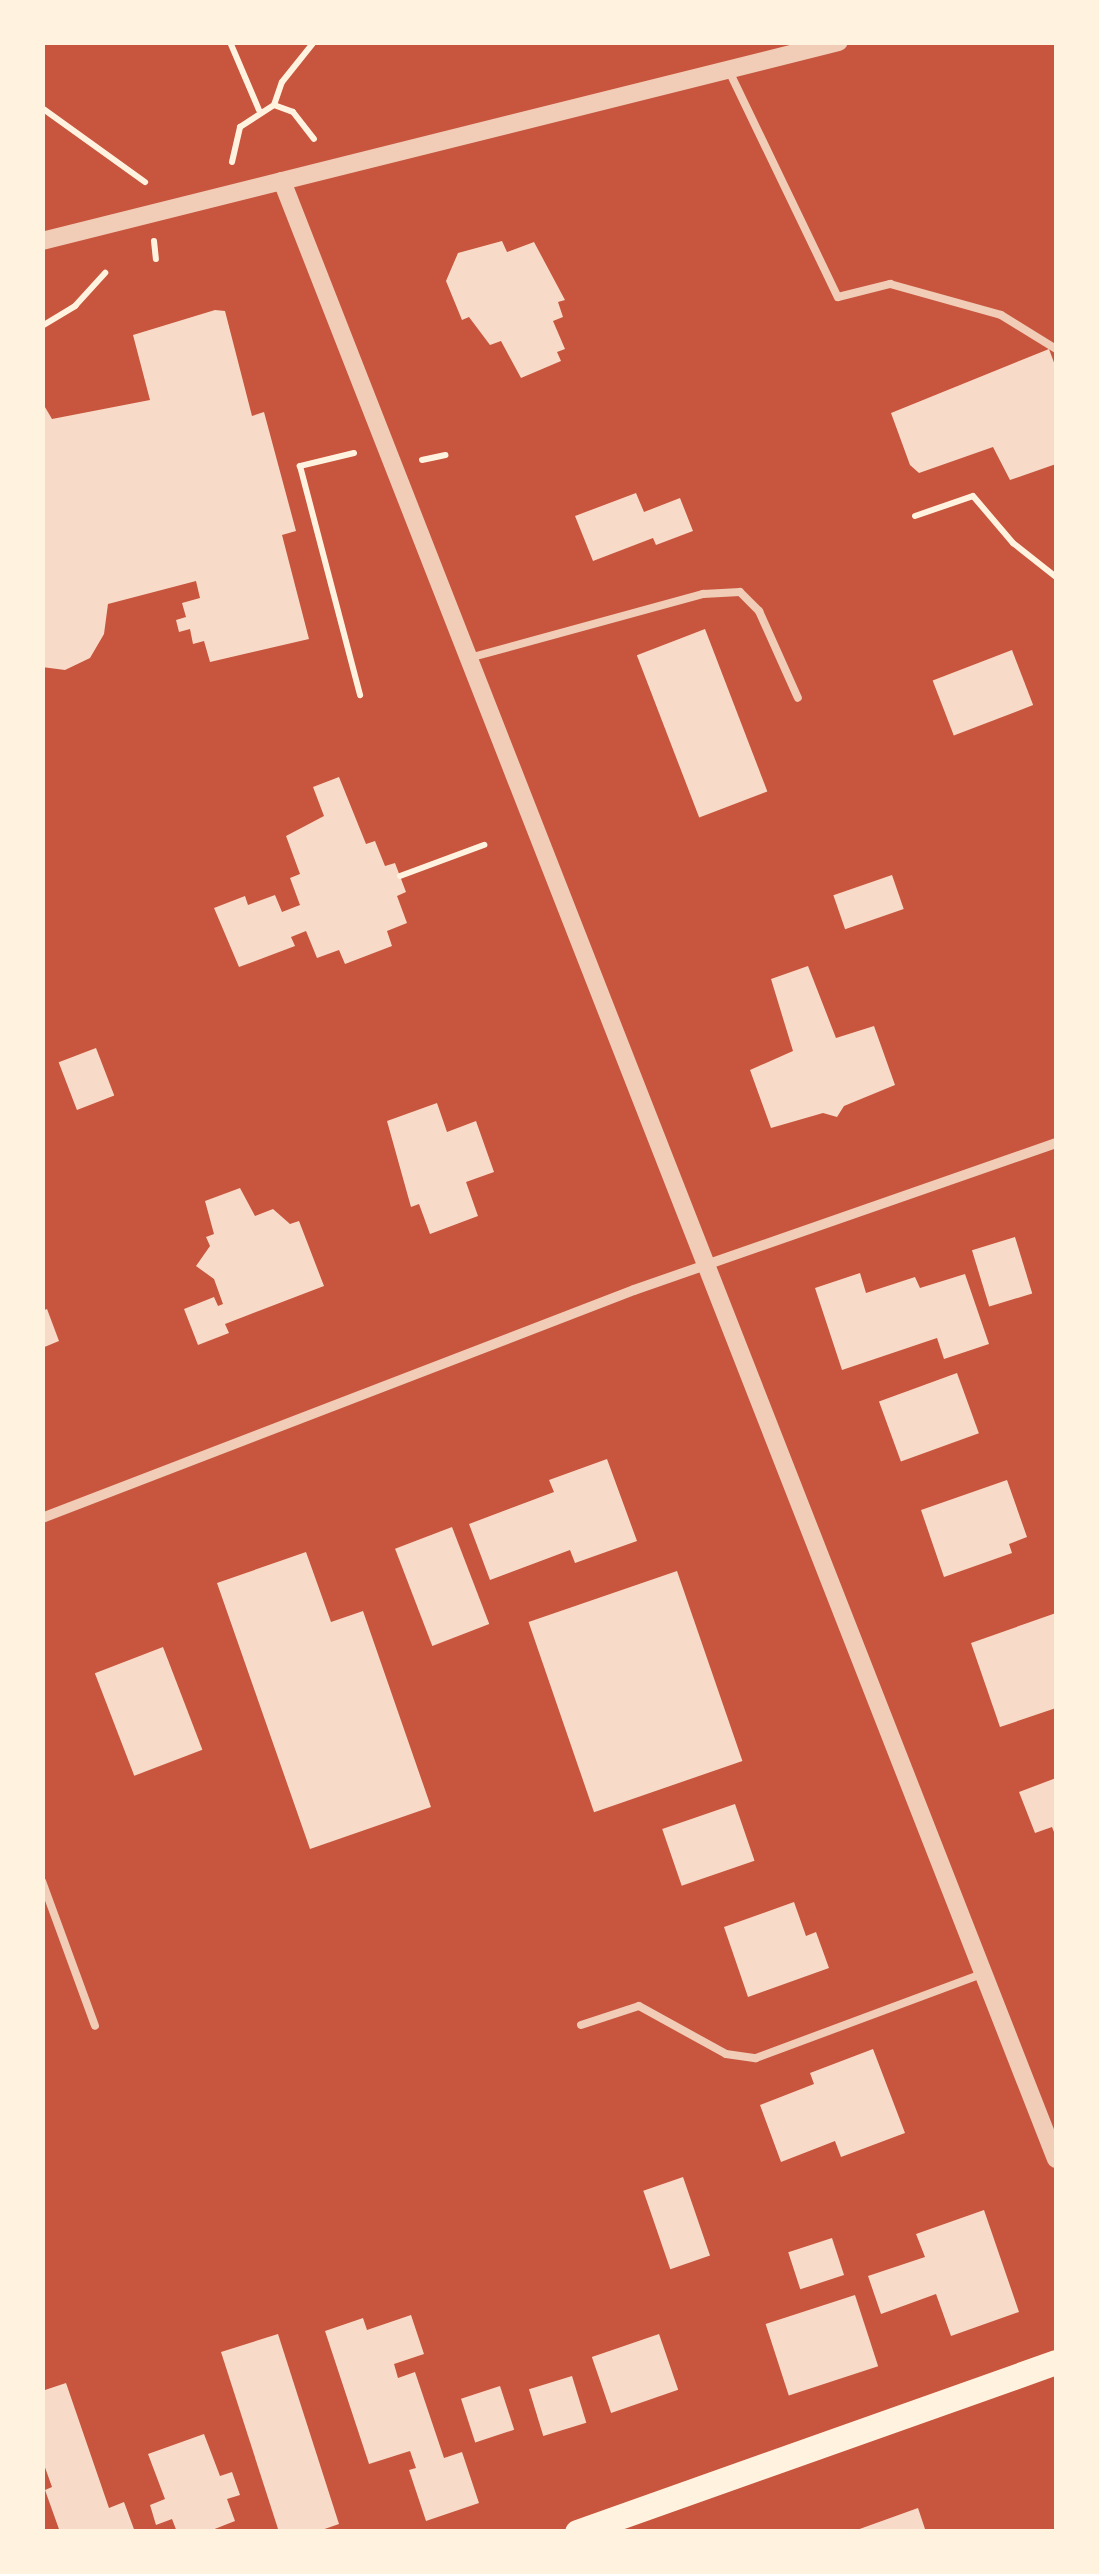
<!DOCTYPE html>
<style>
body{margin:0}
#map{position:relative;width:1099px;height:2574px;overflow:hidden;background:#c8553d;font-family:"Alegreya Sans",sans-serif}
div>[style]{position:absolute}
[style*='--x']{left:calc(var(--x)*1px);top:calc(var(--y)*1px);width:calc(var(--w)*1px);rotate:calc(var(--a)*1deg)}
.building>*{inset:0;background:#f7dbc8;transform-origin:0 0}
.path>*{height:6px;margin:-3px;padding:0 3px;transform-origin:3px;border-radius:3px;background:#fff3e0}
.service>*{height:8px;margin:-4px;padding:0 4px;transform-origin:4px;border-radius:4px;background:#f1ccb7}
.minor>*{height:10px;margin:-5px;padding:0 5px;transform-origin:5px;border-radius:5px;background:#f1ccb7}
.tertiary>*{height:18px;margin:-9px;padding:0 9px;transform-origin:9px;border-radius:9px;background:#f1ccb7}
.primary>*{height:25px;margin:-12.5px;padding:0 12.5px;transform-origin:12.5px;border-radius:12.5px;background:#fff3e0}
span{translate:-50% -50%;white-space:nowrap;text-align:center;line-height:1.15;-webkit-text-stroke:9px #fff3e0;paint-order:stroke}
.frame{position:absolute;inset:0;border:45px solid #fff3e0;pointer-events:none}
</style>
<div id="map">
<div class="building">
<div style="clip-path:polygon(502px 241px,507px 252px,534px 242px,565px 300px,558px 302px,563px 317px,553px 321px,565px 349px,557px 352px,561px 361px,521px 378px,501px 341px,490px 345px,469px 317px,462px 320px,446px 281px,458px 253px)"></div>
<div style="clip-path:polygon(215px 310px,225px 311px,252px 416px,264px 412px,296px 531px,282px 535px,309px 639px,210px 662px,204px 641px,193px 644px,190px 629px,179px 632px,176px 620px,186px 617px,182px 603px,200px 598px,196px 581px,108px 604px,104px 634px,90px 658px,65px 670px,42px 667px,42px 402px,52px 419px,150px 400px,133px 335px)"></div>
<div style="clip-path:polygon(1049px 349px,1056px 368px,1056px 464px,1010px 480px,993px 447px,919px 473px,910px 465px,891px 413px)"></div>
<div style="clip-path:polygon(636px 493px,644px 512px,680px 498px,693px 531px,656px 545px,653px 538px,593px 561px,575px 516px)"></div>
<div style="left:705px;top:629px;width:174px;height:73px;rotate:69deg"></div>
<div style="left:1012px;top:650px;width:59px;height:85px;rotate:69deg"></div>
<div style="clip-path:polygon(339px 777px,366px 844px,375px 841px,385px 866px,395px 863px,406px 892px,397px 896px,407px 923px,387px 931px,392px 946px,345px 964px,339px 950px,317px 958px,306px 931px,291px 937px,295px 946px,239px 967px,214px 908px,245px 896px,248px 905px,275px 895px,282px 912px,300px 905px,290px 878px,300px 874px,286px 836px,324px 816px,313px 787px)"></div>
<div style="left:892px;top:875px;width:36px;height:62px;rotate:71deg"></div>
<div style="clip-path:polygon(808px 966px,836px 1038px,874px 1026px,895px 1085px,844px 1106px,837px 1117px,823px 1113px,771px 1128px,750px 1070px,793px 1051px,771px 979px)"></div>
<div style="left:96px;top:1048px;width:51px;height:40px;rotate:69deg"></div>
<div style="clip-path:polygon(437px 1103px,447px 1132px,476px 1121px,494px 1172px,466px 1182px,478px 1216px,430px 1234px,419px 1204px,411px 1207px,387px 1121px)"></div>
<div style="clip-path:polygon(240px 1188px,255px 1216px,273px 1209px,290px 1224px,299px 1221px,324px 1286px,225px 1324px,229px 1333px,198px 1345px,184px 1309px,214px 1297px,218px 1306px,223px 1304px,214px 1279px,196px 1266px,210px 1246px,206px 1237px,214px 1234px,205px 1201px)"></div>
<div style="left:1015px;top:1237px;width:59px;height:45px;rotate:73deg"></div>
<div style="clip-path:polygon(860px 1273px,866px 1293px,915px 1277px,920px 1288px,965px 1274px,989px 1344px,944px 1359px,937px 1338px,842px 1370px,815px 1288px)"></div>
<div style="clip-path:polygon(47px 1309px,59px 1341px,42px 1348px,42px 1311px)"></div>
<div style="left:957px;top:1373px;width:64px;height:83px;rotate:70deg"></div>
<div style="clip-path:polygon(607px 1459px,637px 1541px,575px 1563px,570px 1550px,490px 1580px,469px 1524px,554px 1492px,549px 1480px)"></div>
<div style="clip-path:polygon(1007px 1480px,1027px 1537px,1009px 1544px,1012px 1553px,944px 1577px,921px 1510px)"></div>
<div style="left:452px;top:1527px;width:104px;height:61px;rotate:69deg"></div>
<div style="clip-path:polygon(306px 1552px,331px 1622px,363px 1611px,431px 1807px,310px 1849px,217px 1583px)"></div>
<div style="left:677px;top:1571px;width:201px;height:157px;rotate:71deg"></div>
<div style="clip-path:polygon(1056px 1613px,1056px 1708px,1000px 1727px,971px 1643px)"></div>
<div style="left:163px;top:1647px;width:110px;height:73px;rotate:69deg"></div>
<div style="clip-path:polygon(1056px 1778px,1056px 1837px,1052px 1827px,1035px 1833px,1019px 1792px)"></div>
<div style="left:735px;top:1804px;width:60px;height:77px;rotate:71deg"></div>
<div style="clip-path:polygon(794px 1902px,806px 1936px,816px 1932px,829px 1968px,748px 1997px,724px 1927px)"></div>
<div style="clip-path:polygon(873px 2049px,905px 2133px,841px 2157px,835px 2141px,781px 2162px,760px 2105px,814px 2084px,810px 2073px)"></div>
<div style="left:683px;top:2177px;width:83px;height:42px;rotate:71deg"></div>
<div style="clip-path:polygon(984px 2210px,1019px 2312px,951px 2336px,936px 2294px,881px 2314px,868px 2276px,925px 2257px,916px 2234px)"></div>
<div style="left:832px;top:2238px;width:39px;height:46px;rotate:72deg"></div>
<div style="left:855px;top:2295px;width:75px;height:94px;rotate:72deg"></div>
<div style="clip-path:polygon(411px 2315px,424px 2354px,394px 2364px,398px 2378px,415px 2372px,444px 2458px,462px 2452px,479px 2503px,426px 2521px,409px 2470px,416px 2468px,410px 2451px,369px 2464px,325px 2331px,363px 2318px,367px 2330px)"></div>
<div style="clip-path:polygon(278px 2334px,339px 2524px,316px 2532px,279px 2532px,221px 2352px)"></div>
<div style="left:659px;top:2334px;width:59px;height:71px;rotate:71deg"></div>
<div style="left:572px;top:2376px;width:49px;height:45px;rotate:73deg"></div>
<div style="clip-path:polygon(66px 2383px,109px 2508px,124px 2502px,135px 2532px,60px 2532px,45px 2490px,52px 2487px,42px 2459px,42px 2391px)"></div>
<div style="left:500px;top:2386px;width:46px;height:41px;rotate:72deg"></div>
<div style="clip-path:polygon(204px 2434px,220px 2476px,232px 2472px,240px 2495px,227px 2499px,235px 2521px,207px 2532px,177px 2532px,172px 2519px,156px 2525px,150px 2505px,165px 2499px,148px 2454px)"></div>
<div style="clip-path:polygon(918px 2508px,926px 2532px,854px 2532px,854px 2531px)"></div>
</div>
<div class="path">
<div style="--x:230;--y:42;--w:74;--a:66.9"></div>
<div style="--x:274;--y:105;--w:24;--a:-71"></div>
<div style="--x:282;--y:82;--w:51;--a:-51.3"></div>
<div style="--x:42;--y:108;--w:127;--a:35.7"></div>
<div style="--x:232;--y:162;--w:36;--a:-77"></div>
<div style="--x:240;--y:127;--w:40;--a:-32.9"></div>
<div style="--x:274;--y:105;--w:20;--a:20"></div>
<div style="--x:293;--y:112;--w:34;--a:52"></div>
<div style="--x:154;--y:241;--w:18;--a:84"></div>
<div style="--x:42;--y:326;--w:39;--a:-31"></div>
<div style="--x:75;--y:306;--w:45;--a:-47.7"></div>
<div style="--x:354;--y:453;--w:56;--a:166.5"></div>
<div style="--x:300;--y:466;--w:237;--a:75.3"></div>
<div style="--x:422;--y:460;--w:24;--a:-12"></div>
<div style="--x:915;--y:516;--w:61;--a:-19"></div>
<div style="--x:973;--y:496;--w:62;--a:49.6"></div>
<div style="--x:1013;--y:543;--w:55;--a:38.3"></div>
<div style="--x:400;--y:876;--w:90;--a:-20.3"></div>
</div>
<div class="service">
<div style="--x:729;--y:71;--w:251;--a:64.3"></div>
<div style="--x:838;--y:297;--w:54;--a:-14"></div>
<div style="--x:890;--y:284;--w:115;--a:15.6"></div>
<div style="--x:1001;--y:315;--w:65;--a:31.7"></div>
<div style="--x:469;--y:658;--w:243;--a:-15.3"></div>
<div style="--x:703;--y:594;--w:37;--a:-3"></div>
<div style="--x:740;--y:592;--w:27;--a:45"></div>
<div style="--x:759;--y:611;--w:95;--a:65.9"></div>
<div style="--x:42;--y:1881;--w:154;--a:69.9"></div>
<div style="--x:581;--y:2025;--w:61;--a:-18.1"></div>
<div style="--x:639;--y:2006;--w:99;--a:28.9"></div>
<div style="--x:726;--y:2054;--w:30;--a:8"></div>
<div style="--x:756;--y:2058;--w:243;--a:-20.4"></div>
</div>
<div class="minor">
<div style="--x:42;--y:1518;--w:634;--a:-21.06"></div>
<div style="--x:634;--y:1290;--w:447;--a:-19.2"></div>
</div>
<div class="tertiary">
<div style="--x:282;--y:181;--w:2124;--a:68.63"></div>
<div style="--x:42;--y:241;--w:821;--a:-14.02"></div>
</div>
<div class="primary">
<div style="--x:577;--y:2532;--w:508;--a:-19.54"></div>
</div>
<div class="frame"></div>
</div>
